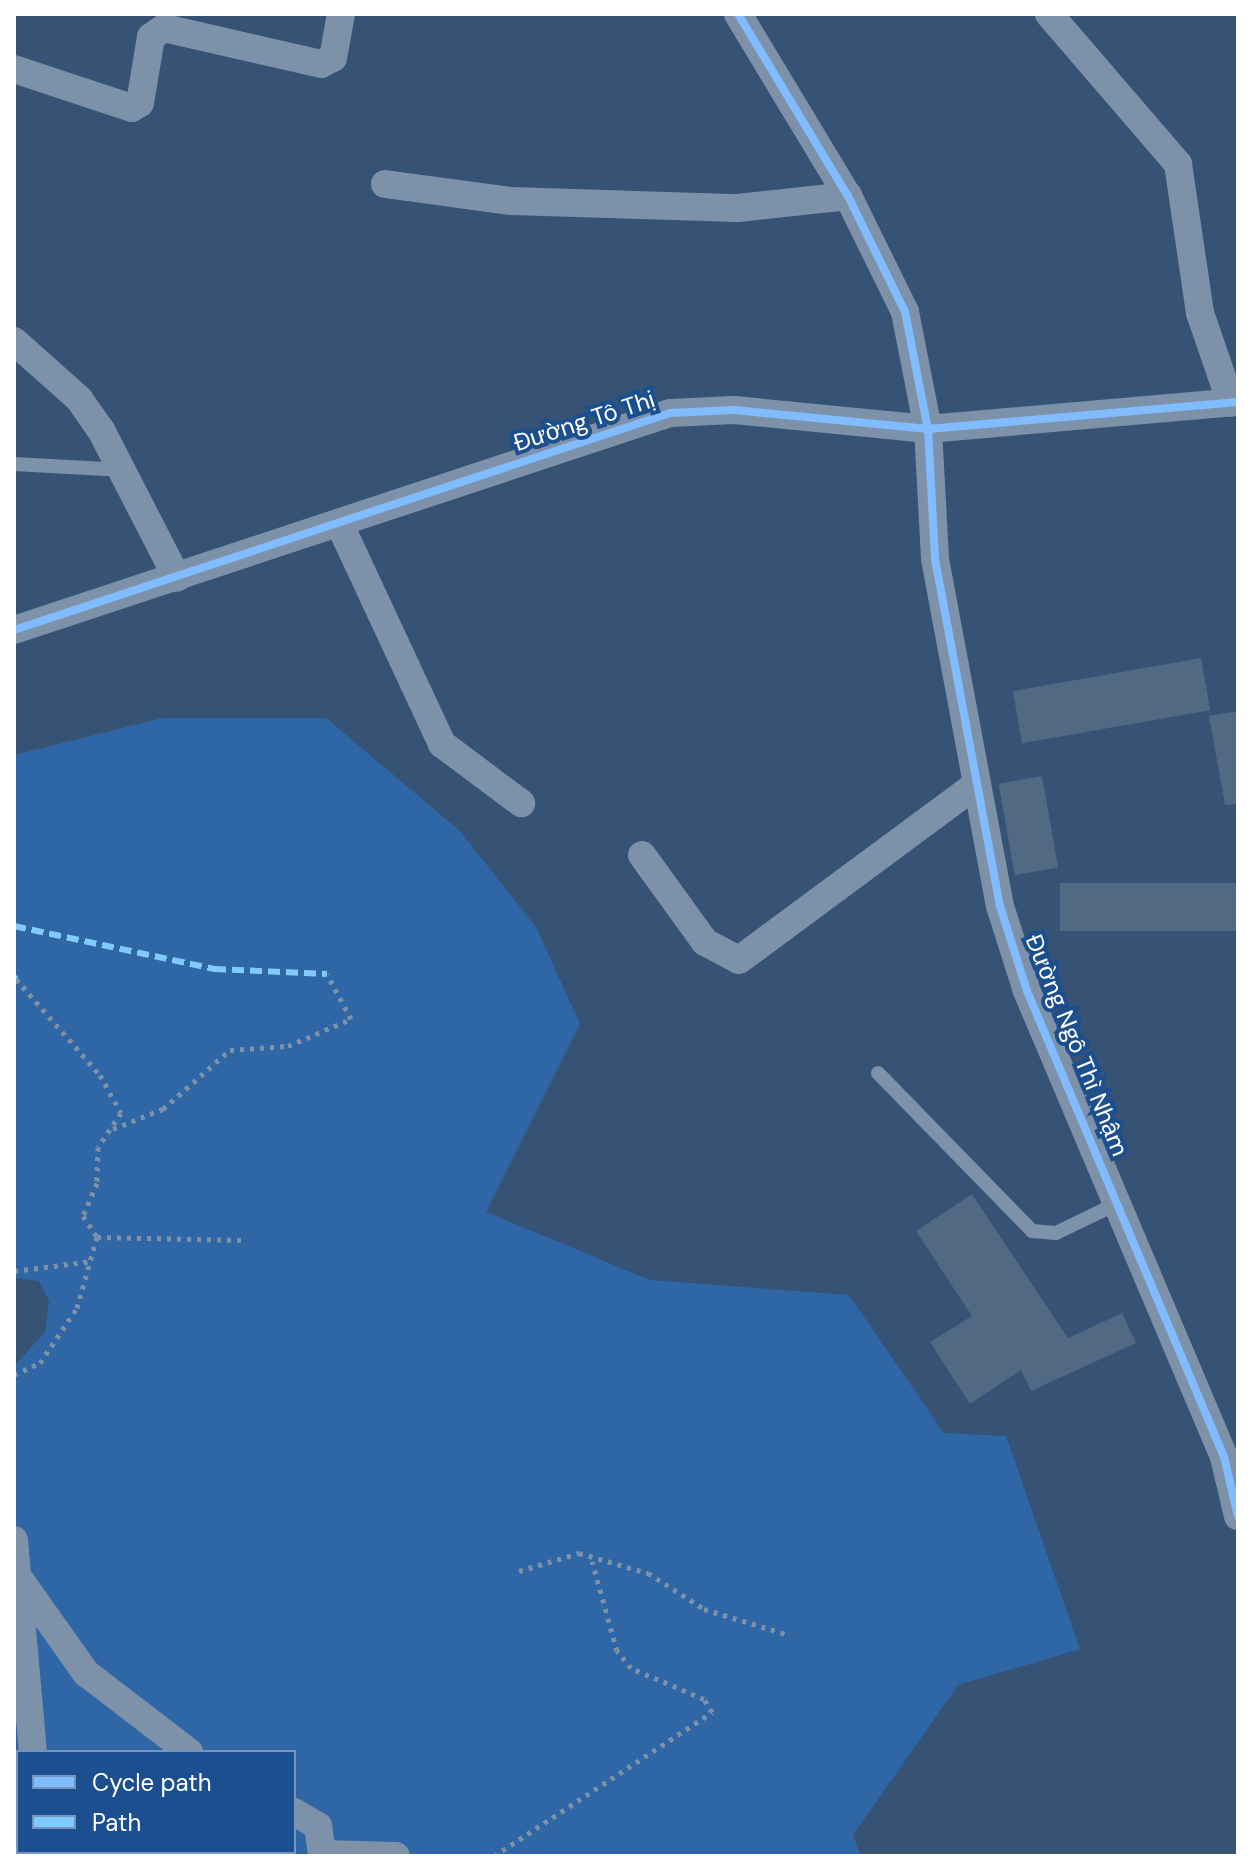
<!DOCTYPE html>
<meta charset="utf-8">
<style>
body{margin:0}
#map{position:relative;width:1252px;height:1870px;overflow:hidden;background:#365274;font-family:"DM Sans",sans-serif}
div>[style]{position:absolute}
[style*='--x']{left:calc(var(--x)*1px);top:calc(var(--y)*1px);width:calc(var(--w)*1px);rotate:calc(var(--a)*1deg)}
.green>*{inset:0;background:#2f66a5}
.building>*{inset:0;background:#526984;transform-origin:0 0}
.path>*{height:5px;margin-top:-2.5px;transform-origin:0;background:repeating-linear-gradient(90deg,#7d92a8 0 4px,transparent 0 10px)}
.service>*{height:14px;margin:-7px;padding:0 7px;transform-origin:7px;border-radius:7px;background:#7d92a8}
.minor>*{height:28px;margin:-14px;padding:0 14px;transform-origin:14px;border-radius:14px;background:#7d92a8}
.quiet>*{height:6px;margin-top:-3px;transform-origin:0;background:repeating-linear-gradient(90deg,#80caff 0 12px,transparent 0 18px)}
.cycleway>*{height:8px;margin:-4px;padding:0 4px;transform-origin:4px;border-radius:4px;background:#80bcff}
span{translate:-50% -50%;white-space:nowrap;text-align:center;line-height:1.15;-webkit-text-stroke:8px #1b4f8f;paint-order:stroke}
.street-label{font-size:24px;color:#fff}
.frame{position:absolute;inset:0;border:16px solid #fff;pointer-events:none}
.legend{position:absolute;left:16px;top:1750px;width:280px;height:104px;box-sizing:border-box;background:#1b4f8f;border:2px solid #7695bc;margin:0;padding:10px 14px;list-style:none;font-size:24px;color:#fff}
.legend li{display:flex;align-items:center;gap:16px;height:40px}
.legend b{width:40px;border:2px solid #7695bc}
</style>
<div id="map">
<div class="green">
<div style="clip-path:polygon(evenodd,162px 718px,326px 718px,460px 831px,536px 927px,580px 1024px,486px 1212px,650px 1280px,849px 1295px,944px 1433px,1006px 1436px,1080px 1649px,958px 1685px,853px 1835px,861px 1856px,14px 1856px,14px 1366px,45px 1332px,49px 1301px,39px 1281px,14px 1278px,14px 755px,162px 718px,18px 1752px,294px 1752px,294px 1852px,18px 1852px,18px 1752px)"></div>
</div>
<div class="building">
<div style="left:1201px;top:658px;width:53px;height:191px;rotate:80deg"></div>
<div style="clip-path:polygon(1238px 711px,1238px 804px,1225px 805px,1209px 716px)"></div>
<div style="left:1042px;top:776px;width:93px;height:44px;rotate:80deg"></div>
<div style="left:1238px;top:883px;width:48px;height:178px;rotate:90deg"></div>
<div style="clip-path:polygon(972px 1194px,1068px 1338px,1122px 1313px,1136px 1343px,1031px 1391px,1021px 1370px,970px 1404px,930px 1342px,972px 1316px,916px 1231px)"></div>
</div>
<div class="path">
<div style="--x:16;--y:979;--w:128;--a:48.8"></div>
<div style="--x:100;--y:1075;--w:43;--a:61.1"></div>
<div style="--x:121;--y:1113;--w:41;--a:124.1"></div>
<div style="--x:98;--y:1147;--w:36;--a:92"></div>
<div style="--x:97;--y:1183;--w:36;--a:113"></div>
<div style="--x:83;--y:1216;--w:25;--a:56"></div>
<div style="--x:113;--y:1129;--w:54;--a:-21.8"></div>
<div style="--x:163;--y:1109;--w:89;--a:-41.4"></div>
<div style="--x:230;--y:1050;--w:58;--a:-3.9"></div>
<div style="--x:288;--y:1046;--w:69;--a:-23.2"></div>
<div style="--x:351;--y:1019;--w:51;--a:-118.1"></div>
<div style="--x:14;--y:1271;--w:79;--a:-7.3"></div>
<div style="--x:14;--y:1375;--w:29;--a:-25"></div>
<div style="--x:40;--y:1363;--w:66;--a:-56.1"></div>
<div style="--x:77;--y:1308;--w:74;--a:-74.3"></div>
<div style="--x:97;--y:1237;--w:146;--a:1.2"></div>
<div style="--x:519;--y:1571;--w:63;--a:-16.7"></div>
<div style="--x:579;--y:1553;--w:72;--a:16.2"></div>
<div style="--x:648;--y:1573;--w:67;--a:32.7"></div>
<div style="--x:704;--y:1609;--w:86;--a:17"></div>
<div style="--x:117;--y:1852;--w:4;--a:90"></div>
<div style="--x:165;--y:1852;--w:129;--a:0.9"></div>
<div style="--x:494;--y:1856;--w:261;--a:-33.4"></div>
<div style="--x:712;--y:1712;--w:15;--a:-122"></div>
<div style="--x:704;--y:1699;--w:79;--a:-157"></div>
<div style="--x:631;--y:1668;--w:22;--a:-129"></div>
<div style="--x:617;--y:1651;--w:93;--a:-105.5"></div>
</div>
<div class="service">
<div style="--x:14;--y:464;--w:110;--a:3.1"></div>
<div style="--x:878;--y:1073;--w:221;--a:45.7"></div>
<div style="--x:1032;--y:1231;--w:24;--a:5"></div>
<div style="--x:1056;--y:1233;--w:71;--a:-25.8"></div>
</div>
<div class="minor">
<div style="--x:738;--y:14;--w:213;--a:58.9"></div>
<div style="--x:848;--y:196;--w:129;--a:63.8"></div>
<div style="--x:905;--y:312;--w:119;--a:78.9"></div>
<div style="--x:928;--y:429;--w:130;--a:86.9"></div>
<div style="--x:935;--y:559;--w:353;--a:79.4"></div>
<div style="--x:1000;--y:906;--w:89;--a:72.4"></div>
<div style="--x:1027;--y:991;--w:506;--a:67.08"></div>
<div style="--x:1224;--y:1457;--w:61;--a:76.7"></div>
<div style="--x:1049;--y:14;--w:198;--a:49.3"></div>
<div style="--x:1178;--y:164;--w:151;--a:81.6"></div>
<div style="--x:1200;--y:313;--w:95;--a:71"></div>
<div style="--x:14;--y:69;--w:124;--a:18.3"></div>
<div style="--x:132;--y:108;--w:9;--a:-32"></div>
<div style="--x:140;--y:103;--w:67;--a:-80.5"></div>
<div style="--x:151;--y:37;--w:16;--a:-35"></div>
<div style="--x:164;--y:28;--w:161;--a:12.9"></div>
<div style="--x:321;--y:64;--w:13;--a:-27"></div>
<div style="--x:333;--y:58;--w:45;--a:-79.7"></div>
<div style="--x:385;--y:184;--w:127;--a:7.7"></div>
<div style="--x:511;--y:201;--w:227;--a:1.8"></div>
<div style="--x:738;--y:208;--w:111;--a:-6.2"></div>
<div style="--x:14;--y:341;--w:87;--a:41.7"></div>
<div style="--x:79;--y:399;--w:38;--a:55"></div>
<div style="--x:101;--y:430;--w:166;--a:62.8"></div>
<div style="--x:340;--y:525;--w:242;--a:65"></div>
<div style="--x:442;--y:744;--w:99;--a:36.8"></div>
<div style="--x:14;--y:630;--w:691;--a:-18.3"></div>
<div style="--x:670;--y:413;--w:64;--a:-2.7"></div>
<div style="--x:734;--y:410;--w:195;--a:5.6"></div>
<div style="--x:928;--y:429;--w:311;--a:-5"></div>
<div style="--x:642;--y:855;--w:107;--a:54.1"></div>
<div style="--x:705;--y:942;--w:38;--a:28"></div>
<div style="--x:739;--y:960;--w:291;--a:-36.5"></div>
<div style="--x:14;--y:1540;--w:213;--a:84.9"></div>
<div style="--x:18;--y:1577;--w:118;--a:54.7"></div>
<div style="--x:86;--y:1673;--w:130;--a:37.5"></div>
<div style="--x:294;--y:1812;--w:28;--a:30"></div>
<div style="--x:318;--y:1826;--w:30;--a:82"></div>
<div style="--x:45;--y:1852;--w:4;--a:76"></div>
<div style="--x:323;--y:1854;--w:73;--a:1.6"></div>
</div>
<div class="quiet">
<div style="--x:14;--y:926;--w:205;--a:12.1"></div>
<div style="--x:214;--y:969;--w:113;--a:2.5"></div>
<div style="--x:14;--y:977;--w:3;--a:45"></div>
</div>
<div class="cycleway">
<div style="--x:738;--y:14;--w:213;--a:58.9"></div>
<div style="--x:848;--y:196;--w:129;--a:63.8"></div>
<div style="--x:905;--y:312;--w:119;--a:78.9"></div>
<div style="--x:928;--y:429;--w:130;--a:86.9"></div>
<div style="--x:935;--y:559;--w:353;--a:79.4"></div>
<div style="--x:1000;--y:906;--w:89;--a:72.4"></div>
<div style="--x:1027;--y:991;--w:506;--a:67.08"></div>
<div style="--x:1224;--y:1457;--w:61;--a:76.7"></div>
<div style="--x:14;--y:630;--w:691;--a:-18.3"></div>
<div style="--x:670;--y:413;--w:64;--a:-2.7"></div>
<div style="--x:734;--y:410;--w:195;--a:5.6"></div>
<div style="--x:928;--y:429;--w:311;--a:-5"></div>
</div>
<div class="street-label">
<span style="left:584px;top:421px;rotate:-18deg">Đường Tô Thị</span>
<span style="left:1077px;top:1045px;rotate:68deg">Đường Ngô Thì Nhậm</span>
</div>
<div class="frame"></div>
<ul class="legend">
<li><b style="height:10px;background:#80bcff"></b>Cycle path</li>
<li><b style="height:10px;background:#80caff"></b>Path</li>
</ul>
</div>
